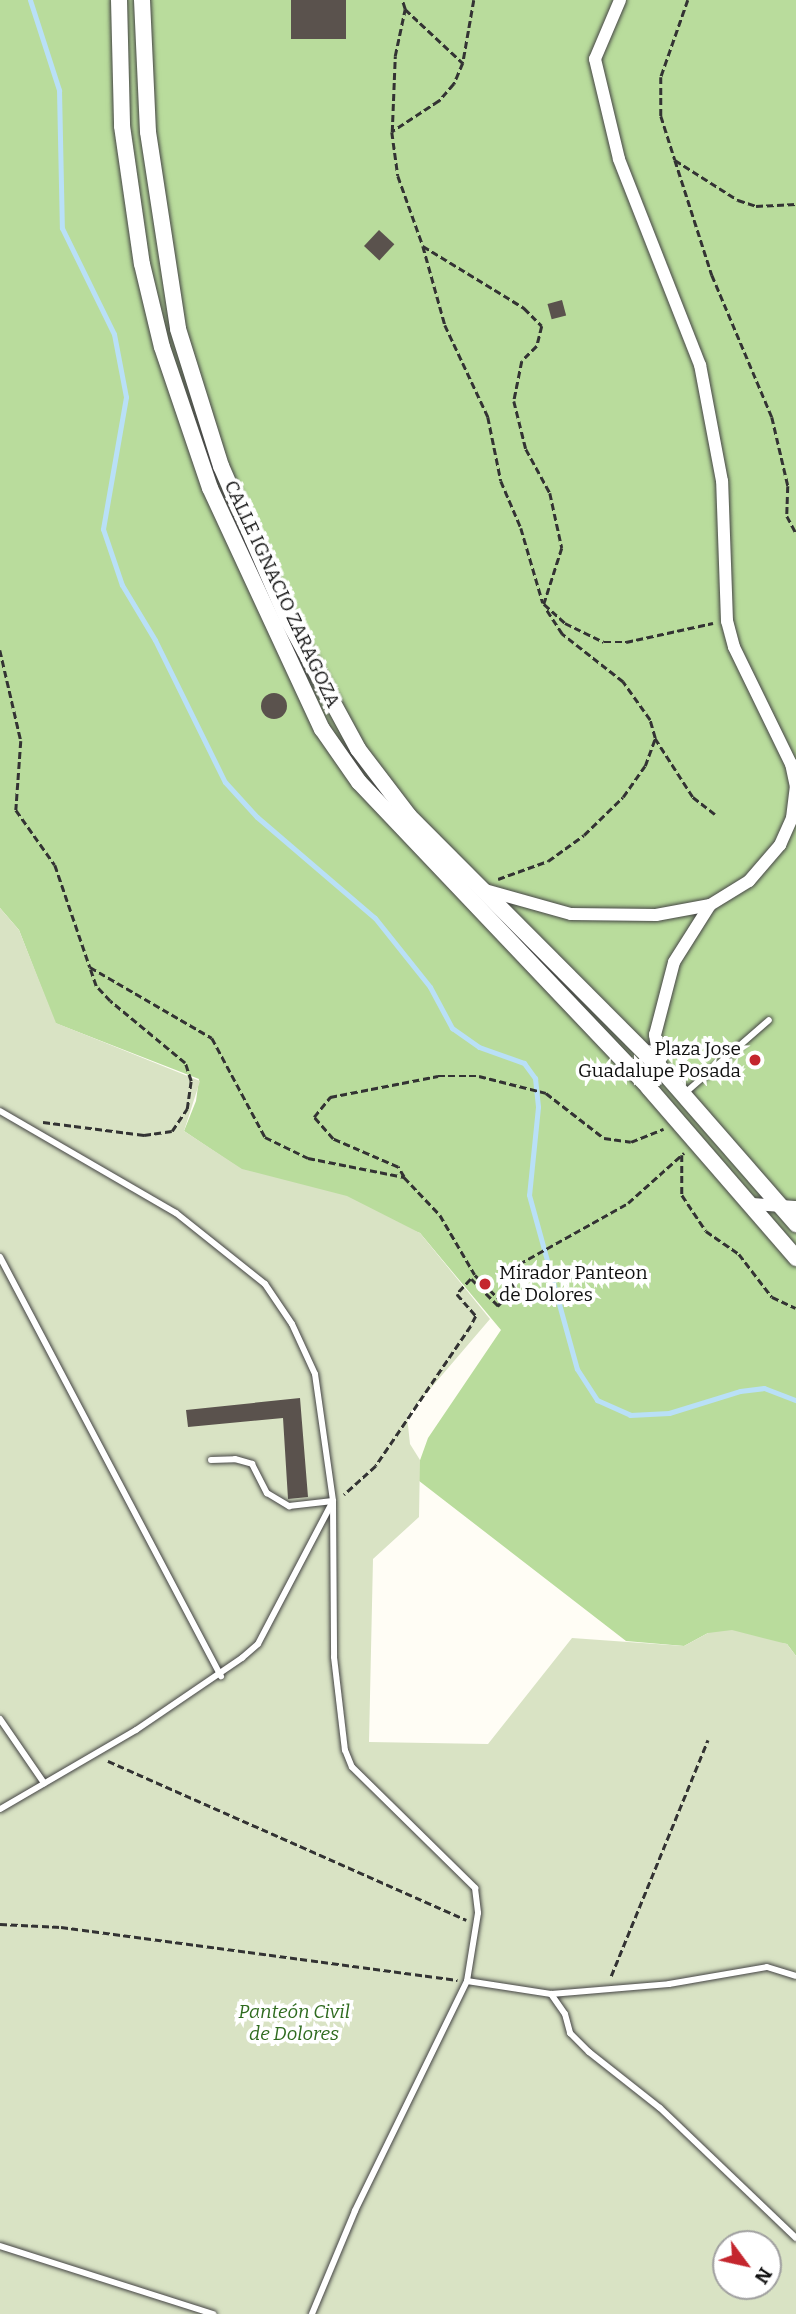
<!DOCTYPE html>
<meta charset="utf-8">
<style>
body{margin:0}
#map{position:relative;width:796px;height:2314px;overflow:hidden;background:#fffdf5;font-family:Bitter,serif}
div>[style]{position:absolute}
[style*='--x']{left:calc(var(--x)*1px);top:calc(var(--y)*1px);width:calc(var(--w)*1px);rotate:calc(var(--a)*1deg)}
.forest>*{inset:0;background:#b9dc9c}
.cemetery>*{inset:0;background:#d9e3c4}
.stream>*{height:5px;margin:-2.5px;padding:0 2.5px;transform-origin:2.5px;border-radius:2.5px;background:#b9e0f7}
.building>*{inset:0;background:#5a524d;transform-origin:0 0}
.round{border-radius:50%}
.path>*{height:2.5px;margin-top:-1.25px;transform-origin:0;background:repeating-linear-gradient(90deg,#333 0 7px,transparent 0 10.5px)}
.roads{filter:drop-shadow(0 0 2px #444) drop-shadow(0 0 2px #444)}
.service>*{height:6px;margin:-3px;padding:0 3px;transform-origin:3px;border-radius:3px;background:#fff}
.minor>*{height:12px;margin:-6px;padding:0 6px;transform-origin:6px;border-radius:6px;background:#fff}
.tertiary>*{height:16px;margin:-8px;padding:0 8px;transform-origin:8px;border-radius:8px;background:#fff}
.dots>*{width:19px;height:19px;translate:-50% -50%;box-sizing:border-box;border:4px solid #fff;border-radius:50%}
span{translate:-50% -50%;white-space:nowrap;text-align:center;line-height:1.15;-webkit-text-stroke:7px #fff;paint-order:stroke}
.street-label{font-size:19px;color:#111}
.poi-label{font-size:19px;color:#111}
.right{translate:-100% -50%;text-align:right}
.left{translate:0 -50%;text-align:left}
.park-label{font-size:19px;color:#2f6b1f;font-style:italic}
.north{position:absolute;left:712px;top:2230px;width:70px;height:70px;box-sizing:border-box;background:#fff;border:2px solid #a0a0a0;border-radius:50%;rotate:123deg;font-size:19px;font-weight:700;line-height:28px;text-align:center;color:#111}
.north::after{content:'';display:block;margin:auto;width:24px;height:32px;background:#c4262e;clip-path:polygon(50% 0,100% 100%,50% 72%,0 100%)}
</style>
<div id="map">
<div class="forest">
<div style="clip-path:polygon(0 0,796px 0,796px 1656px,787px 1644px,708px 1633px,684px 1646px,626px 1641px,414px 1477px,428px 1438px,501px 1330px,420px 1233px,242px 1170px,184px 1131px,196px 1101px,199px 1079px,55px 1023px,19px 930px,0 908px)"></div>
</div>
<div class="cemetery">
<div style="clip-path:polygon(evenodd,0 908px,19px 930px,56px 1023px,200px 1081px,184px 1131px,242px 1169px,347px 1196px,420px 1233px,490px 1319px,407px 1416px,410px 1444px,420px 1460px,419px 1517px,373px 1559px,369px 1742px,488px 1744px,572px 1638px,684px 1646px,708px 1633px,732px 1630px,787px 1644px,796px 1656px,796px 2314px,0 2314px,0 908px,726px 2244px,768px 2244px,768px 2286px,726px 2286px,726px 2244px)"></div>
</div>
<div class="stream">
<div style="--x:30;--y:0;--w:95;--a:72.1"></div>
<div style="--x:59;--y:90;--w:138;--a:88.8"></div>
<div style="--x:62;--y:228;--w:118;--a:63.9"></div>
<div style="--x:114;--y:334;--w:64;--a:79.2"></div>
<div style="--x:126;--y:397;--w:134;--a:99.9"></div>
<div style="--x:103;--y:529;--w:59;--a:71.3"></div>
<div style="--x:122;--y:585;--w:64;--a:59"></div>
<div style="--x:155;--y:640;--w:158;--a:63.8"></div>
<div style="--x:225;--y:782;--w:47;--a:47.6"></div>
<div style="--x:257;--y:817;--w:155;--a:40.6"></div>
<div style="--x:375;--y:918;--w:88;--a:51.4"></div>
<div style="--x:430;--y:987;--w:47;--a:61.8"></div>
<div style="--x:452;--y:1028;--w:33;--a:35"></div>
<div style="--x:479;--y:1047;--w:48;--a:19.6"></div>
<div style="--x:524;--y:1063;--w:19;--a:54"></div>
<div style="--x:535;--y:1078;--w:29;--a:84"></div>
<div style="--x:538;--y:1107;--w:88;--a:95.8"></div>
<div style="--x:529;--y:1195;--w:180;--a:74.6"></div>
<div style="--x:577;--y:1369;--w:37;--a:57"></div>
<div style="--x:597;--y:1400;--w:36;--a:24"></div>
<div style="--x:630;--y:1415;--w:39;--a:-3"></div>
<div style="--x:669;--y:1413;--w:74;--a:-17.2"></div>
<div style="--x:740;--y:1391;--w:24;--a:-7"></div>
<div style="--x:764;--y:1388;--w:34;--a:21"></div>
</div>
<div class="building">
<div style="left:291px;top:0;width:55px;height:39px"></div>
<div style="left:379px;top:230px;width:21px;height:22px;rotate:43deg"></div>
<div style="left:562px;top:300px;width:16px;height:15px;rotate:75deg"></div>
<div class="round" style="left:261px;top:693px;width:26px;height:26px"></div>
<div style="clip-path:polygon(300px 1398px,308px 1497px,288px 1499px,283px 1418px,188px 1427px,186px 1410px)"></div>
</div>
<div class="path">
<div style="--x:474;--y:0;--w:64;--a:99.9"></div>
<div style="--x:463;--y:63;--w:23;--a:113"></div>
<div style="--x:454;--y:84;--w:23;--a:131"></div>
<div style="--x:439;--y:101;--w:56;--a:146.6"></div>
<div style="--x:392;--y:132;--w:44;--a:82.2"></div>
<div style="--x:398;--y:176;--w:74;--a:70.3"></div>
<div style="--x:423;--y:246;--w:119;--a:31.5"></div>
<div style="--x:524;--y:308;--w:25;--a:45"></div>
<div style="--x:542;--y:326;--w:21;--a:104"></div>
<div style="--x:537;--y:346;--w:21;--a:135"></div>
<div style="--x:522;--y:361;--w:41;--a:101.3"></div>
<div style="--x:514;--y:401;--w:49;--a:76"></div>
<div style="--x:526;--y:449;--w:50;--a:61.4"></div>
<div style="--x:550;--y:493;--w:56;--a:77.7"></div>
<div style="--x:562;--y:548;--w:59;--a:107.8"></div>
<div style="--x:544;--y:604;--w:28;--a:42"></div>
<div style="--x:565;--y:623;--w:43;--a:26"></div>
<div style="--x:604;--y:642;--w:22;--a:0"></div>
<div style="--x:626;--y:642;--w:89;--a:-12.3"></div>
<div style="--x:688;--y:0;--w:82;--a:109.3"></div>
<div style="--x:661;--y:77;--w:39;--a:90"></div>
<div style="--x:661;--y:116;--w:46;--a:72.3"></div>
<div style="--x:675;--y:160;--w:75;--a:32.4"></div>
<div style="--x:738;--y:200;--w:19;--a:18"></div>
<div style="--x:756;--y:206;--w:40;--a:-2.9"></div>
<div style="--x:405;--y:9;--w:79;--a:43"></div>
<div style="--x:392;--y:132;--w:76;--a:-87.7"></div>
<div style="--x:395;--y:56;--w:48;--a:-78"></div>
<div style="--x:405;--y:9;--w:9;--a:-108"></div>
<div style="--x:675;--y:160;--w:121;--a:72.2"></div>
<div style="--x:712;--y:275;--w:154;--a:67.1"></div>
<div style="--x:772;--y:417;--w:71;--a:76.9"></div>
<div style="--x:788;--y:486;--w:30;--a:92"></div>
<div style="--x:787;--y:516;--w:19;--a:62"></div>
<div style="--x:423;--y:246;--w:82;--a:74.4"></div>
<div style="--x:445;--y:325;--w:102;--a:64.9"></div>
<div style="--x:488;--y:417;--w:65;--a:78.5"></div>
<div style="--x:501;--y:481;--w:51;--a:66.9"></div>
<div style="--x:521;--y:528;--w:78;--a:73.7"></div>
<div style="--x:0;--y:650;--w:93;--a:77"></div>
<div style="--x:21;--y:741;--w:69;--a:94.1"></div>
<div style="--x:16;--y:810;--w:67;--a:54.7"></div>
<div style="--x:55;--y:865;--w:108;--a:71.1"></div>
<div style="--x:90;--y:967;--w:141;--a:30.2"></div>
<div style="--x:212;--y:1038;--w:112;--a:61.8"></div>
<div style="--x:265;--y:1137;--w:48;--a:26"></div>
<div style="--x:308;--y:1158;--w:98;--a:11.2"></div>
<div style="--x:404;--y:1177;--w:52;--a:46.5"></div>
<div style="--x:440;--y:1215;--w:69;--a:59.7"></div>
<div style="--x:475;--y:1275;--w:38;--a:45"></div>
<div style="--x:502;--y:1302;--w:6;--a:135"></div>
<div style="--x:498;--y:1306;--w:38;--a:-135"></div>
<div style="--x:471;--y:1279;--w:21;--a:133"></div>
<div style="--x:457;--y:1294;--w:29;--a:49"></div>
<div style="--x:476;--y:1316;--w:11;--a:117"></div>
<div style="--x:471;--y:1326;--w:169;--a:124.2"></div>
<div style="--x:376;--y:1466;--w:43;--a:137.8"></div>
<div style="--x:655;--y:738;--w:70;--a:57.2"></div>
<div style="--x:693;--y:797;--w:28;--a:38"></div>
<div style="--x:498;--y:879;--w:53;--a:-19.8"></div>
<div style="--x:548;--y:861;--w:44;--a:-35.8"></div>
<div style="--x:584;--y:835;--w:54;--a:-44.3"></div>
<div style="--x:623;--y:797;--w:38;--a:-55"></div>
<div style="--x:645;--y:766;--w:30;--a:-70"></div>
<div style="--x:655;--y:738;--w:19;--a:-106"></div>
<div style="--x:650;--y:720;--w:47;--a:-125.4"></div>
<div style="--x:623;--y:682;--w:78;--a:-141.8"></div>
<div style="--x:562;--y:634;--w:30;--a:-123"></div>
<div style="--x:43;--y:1122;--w:102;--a:7.3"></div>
<div style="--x:144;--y:1135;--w:28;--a:-8"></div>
<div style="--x:172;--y:1131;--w:27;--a:-56"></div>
<div style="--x:187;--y:1109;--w:28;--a:-82"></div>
<div style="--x:191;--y:1081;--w:19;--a:-108"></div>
<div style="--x:185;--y:1063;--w:97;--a:-140.4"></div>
<div style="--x:110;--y:1001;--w:21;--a:-133"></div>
<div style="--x:96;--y:986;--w:18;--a:-109"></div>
<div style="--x:682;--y:1155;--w:40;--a:90"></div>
<div style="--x:682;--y:1195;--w:43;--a:56.3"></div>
<div style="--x:706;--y:1231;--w:40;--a:34.9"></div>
<div style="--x:739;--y:1254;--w:54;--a:52.5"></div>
<div style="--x:772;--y:1297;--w:26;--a:25"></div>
<div style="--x:404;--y:1177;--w:12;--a:-121"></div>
<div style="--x:398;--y:1167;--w:71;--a:-156.7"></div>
<div style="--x:333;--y:1139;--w:29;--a:-131"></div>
<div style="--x:314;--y:1117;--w:26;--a:-51"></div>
<div style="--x:330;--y:1097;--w:110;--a:-11"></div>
<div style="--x:438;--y:1076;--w:41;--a:0"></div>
<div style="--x:479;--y:1076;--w:69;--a:14.2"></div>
<div style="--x:546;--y:1093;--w:73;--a:37.8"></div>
<div style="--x:604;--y:1138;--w:27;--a:8"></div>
<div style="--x:631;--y:1142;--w:35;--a:-22"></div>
<div style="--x:502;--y:1302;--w:19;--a:-47"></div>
<div style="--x:515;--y:1288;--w:6;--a:-121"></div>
<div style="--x:512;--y:1283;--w:8;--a:-30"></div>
<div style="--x:519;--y:1279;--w:15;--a:-90"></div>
<div style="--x:519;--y:1264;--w:125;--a:-29.2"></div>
<div style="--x:628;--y:1203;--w:75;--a:-41.8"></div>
<div style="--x:108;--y:1761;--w:392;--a:23.9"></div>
<div style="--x:0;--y:1924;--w:61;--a:2.8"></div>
<div style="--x:61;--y:1927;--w:400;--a:7.6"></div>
<div style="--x:611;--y:1976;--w:255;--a:-67.7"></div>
</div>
<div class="roads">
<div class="service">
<div style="--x:685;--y:1093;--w:111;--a:-41"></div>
<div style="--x:0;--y:1111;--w:203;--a:30.1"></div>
<div style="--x:176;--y:1213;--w:114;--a:38.6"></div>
<div style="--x:265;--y:1284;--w:48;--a:56"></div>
<div style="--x:292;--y:1324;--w:55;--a:65.3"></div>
<div style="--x:315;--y:1374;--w:128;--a:81.9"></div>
<div style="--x:333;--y:1501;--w:161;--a:117.7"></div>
<div style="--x:258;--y:1644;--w:21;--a:139"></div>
<div style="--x:242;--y:1658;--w:128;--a:145.8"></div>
<div style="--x:136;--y:1730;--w:157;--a:149.8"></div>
<div style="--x:0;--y:1257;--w:474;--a:62.2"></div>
<div style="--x:211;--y:1460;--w:24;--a:-2"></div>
<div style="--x:235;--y:1459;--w:18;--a:16"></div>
<div style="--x:252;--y:1464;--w:33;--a:63"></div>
<div style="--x:267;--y:1493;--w:26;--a:31"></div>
<div style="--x:289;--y:1506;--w:44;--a:-6.5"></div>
<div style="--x:333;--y:1501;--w:156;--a:89.6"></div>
<div style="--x:334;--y:1657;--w:94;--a:83.3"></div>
<div style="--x:345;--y:1750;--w:18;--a:68"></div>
<div style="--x:352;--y:1767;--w:173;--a:44.5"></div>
<div style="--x:475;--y:1888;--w:25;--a:83"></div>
<div style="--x:478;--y:1913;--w:69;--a:99.2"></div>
<div style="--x:467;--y:1981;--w:256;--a:116"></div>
<div style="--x:355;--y:2211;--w:112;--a:112.7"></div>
<div style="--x:0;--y:1719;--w:78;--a:55.5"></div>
<div style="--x:467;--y:1981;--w:85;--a:8.8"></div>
<div style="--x:551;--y:1994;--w:118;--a:-4.8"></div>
<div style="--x:669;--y:1984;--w:99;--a:-9.8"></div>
<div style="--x:767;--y:1967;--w:30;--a:17"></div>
<div style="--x:551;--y:1994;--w:24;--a:55"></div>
<div style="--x:565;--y:2014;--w:20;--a:75"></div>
<div style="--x:570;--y:2033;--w:27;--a:45"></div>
<div style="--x:589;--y:2052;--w:90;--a:38.3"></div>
<div style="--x:660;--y:2108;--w:188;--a:43.7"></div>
<div style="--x:0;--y:2246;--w:224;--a:17.7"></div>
</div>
<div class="minor">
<div style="--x:485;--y:890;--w:89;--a:15.6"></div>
<div style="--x:571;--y:914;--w:85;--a:0.7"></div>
<div style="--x:656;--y:915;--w:55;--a:-10.5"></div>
<div style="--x:710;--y:905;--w:46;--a:-31.6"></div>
<div style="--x:749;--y:881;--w:48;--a:-49.3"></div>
<div style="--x:780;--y:845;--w:30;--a:-66"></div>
<div style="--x:792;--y:818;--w:31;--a:-83"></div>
<div style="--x:796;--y:787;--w:24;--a:-102"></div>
<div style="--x:791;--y:764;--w:130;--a:-116"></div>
<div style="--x:734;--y:647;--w:27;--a:-105"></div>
<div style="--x:727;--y:621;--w:140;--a:-92"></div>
<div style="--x:722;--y:481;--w:118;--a:-100.7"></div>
<div style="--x:700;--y:365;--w:221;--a:-111.5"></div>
<div style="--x:619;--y:159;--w:103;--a:-103.5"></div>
<div style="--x:595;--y:59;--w:64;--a:-67"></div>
<div style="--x:649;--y:1088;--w:22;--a:-58"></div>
<div style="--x:661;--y:1069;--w:35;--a:-100"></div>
<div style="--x:655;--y:1035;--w:75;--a:-75.4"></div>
<div style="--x:674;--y:962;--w:67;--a:-57.7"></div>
<div style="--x:751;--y:1204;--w:45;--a:3.8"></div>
</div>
<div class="tertiary">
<div style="--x:119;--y:0;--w:126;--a:88.6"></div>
<div style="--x:122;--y:126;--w:139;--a:81.8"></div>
<div style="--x:142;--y:264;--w:85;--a:76.5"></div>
<div style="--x:162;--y:347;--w:149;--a:71.2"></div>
<div style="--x:210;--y:488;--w:266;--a:65.1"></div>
<div style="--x:322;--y:729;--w:65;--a:55.1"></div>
<div style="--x:359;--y:782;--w:422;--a:46.5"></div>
<div style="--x:649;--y:1088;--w:225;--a:49.1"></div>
<div style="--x:142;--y:0;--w:132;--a:87.4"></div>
<div style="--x:148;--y:132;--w:199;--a:81.3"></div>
<div style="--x:178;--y:329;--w:144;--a:72.6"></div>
<div style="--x:221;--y:466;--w:168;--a:66.5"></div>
<div style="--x:288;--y:620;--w:147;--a:61.5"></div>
<div style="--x:358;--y:749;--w:84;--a:52.7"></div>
<div style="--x:409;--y:816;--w:357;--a:45.1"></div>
<div style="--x:661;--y:1069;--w:206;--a:48.9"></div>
</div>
</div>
<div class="dots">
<div style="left:755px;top:1060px;background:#c4262e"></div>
<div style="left:485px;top:1284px;background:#c4262e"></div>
</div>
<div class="street-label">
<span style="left:282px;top:594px;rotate:65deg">CALLE IGNACIO ZARAGOZA</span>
</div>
<div class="poi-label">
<span class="right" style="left:741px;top:1060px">Plaza Jose<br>Guadalupe Posada</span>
<span class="left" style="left:499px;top:1284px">Mirador Panteon<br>de Dolores</span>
</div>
<div class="park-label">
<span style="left:294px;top:2023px">Panteón Civil<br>de Dolores</span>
</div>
<div class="north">N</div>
</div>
